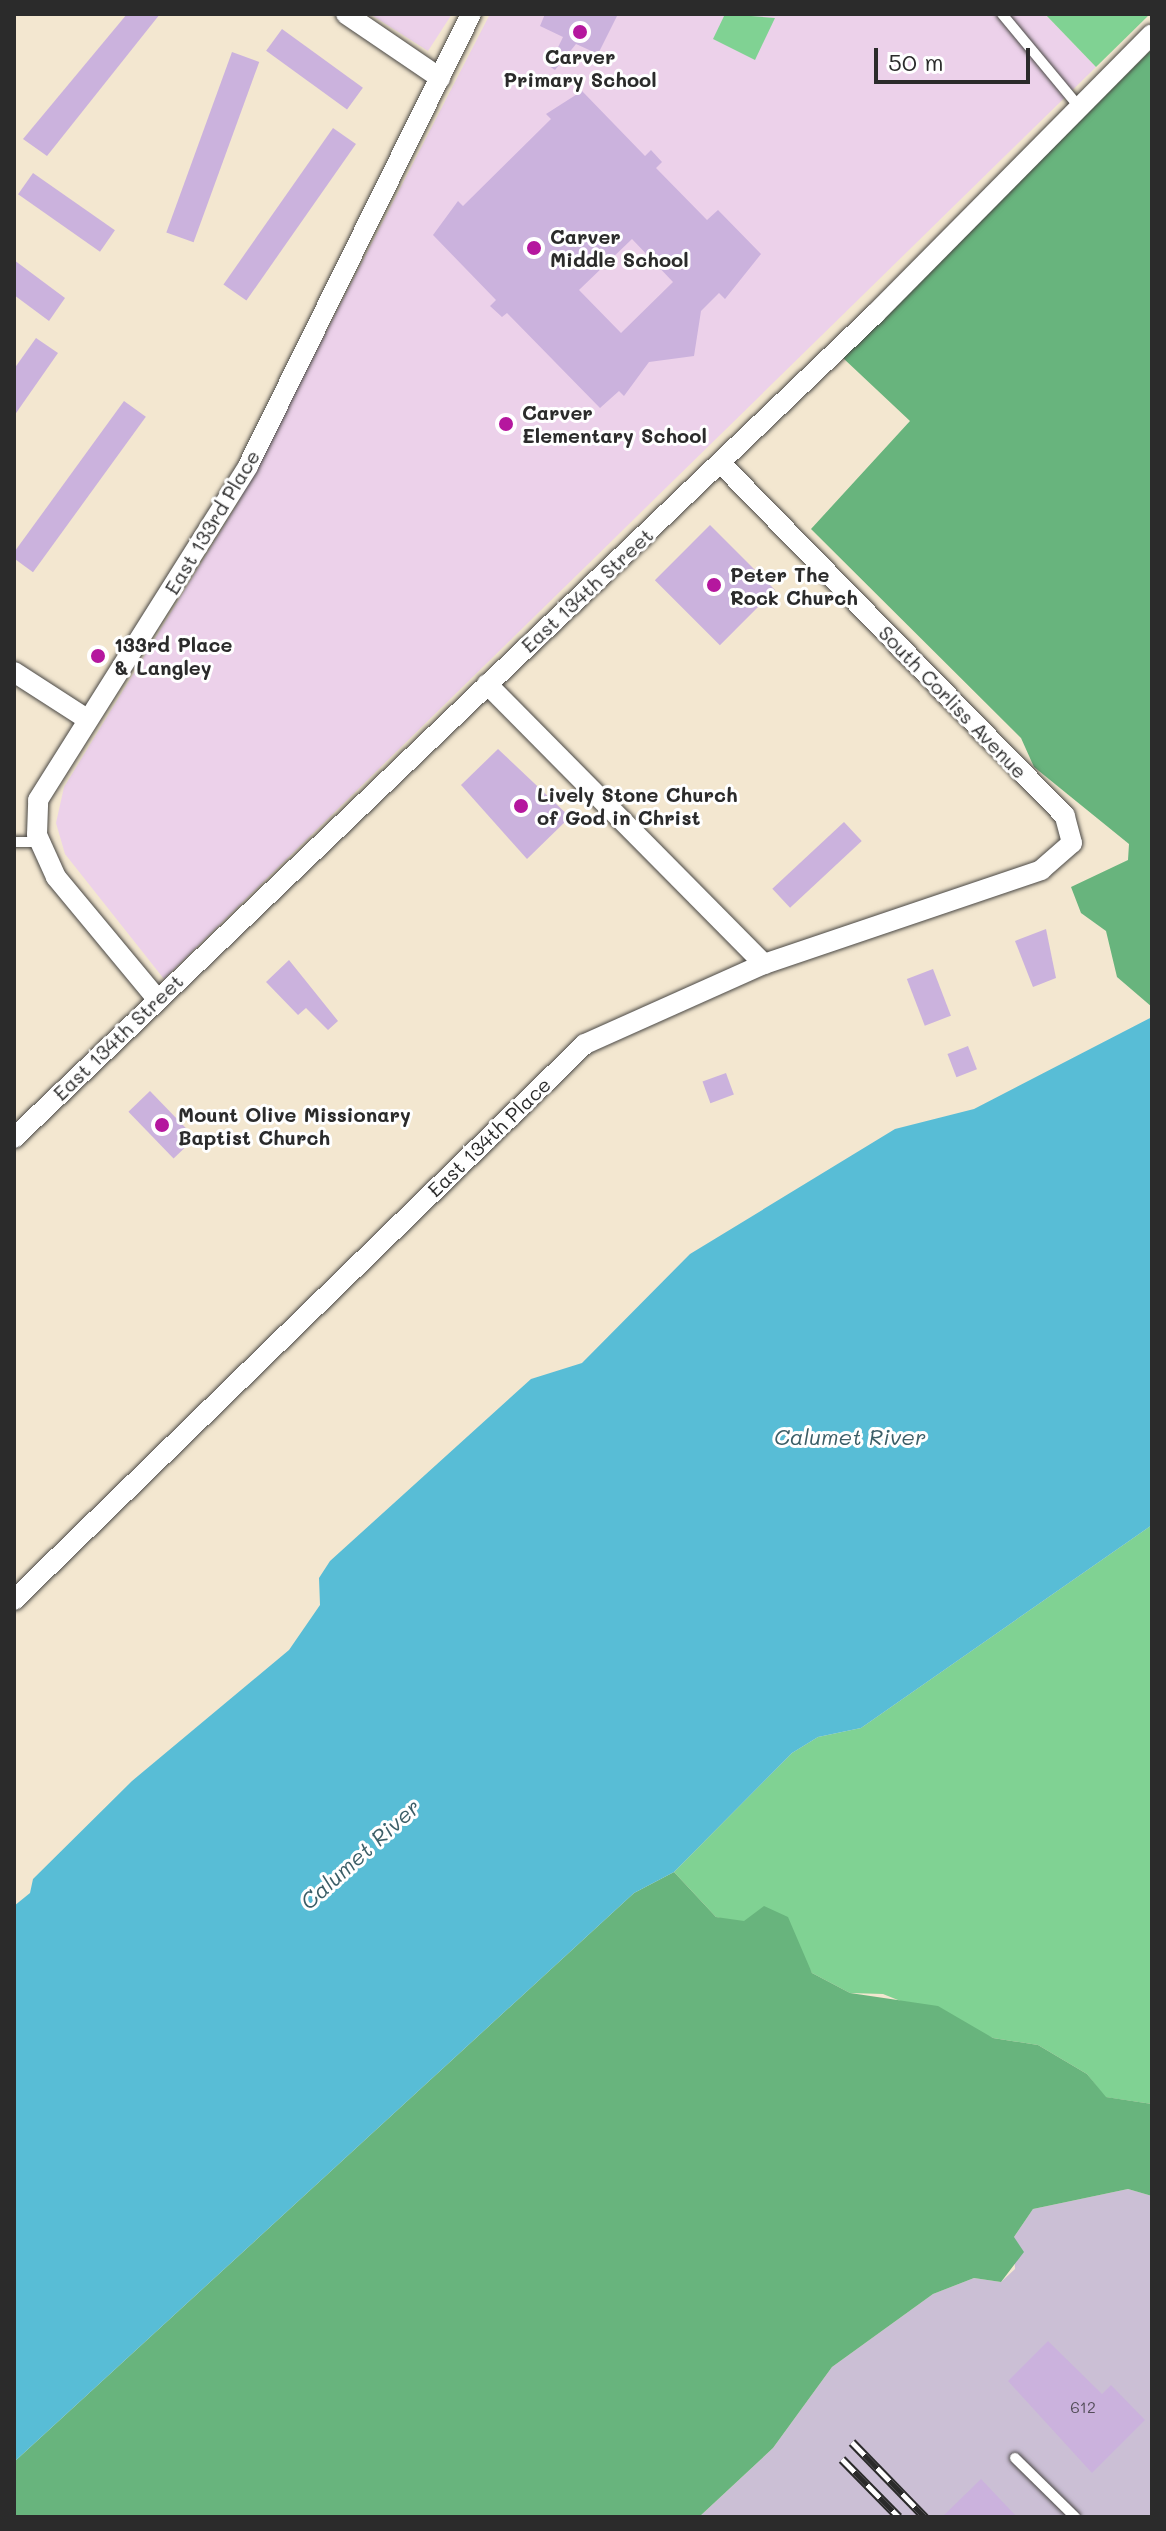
<!DOCTYPE html>
<style>
body{margin:0}
#map{position:relative;width:1166px;height:2531px;overflow:hidden;background:#f3e7d0;font-family:Mali,sans-serif}
div>[style]{position:absolute}
[style*='--x']{left:calc(var(--x)*1px);top:calc(var(--y)*1px);width:calc(var(--w)*1px);rotate:calc(var(--a)*1deg)}
.built>*{inset:0;background:#ecd1ea}
.industrial>*{inset:0;background:#cbbfd5}
.green>*{inset:0;background:#80d293}
.forest>*{inset:0;background:#68b47d}
.water>*{inset:0;background:#58bdd6}
.building>*{inset:0;background:#cbb2dd;transform-origin:0 0}
.roads{filter:drop-shadow(0 0 2px #494744) drop-shadow(0 0 2px #494744)}
.service>*{height:10px;margin:-5px;padding:0 5px;transform-origin:5px;border-radius:5px;background:#fff}
.minor>*{height:20px;margin:-10px;padding:0 10px;transform-origin:10px;border-radius:10px;background:#fff}
.rail>*{height:9px;margin-top:-4.5px;transform-origin:0;background:repeating-linear-gradient(90deg,#fff 0 18px,#2b2b2b 0 36px);box-sizing:border-box;border-block:2px solid #2b2b2b}
.dots>*{width:22px;height:22px;translate:-50% -50%;box-sizing:border-box;border:4px solid #fff;border-radius:50%}
span{translate:-50% -50%;white-space:nowrap;text-align:center;line-height:1.15;-webkit-text-stroke:6px #fff;paint-order:stroke}
.number-label{font-size:16px;color:#534d58}
.number-label span{-webkit-text-stroke-width:0}
.poi-label{font-size:20px;color:#2b2b2b;font-weight:700}
.left{translate:0 -50%;text-align:left}
.street-label{font-size:20px;color:#2b2b2b}
.water-label{font-size:22px;color:#3b5e67;font-style:italic}
.frame{position:absolute;inset:0;border:16px solid #2b2b2b;pointer-events:none}
.scale{position:absolute;left:874px;top:48px;width:156px;height:36px;box-sizing:border-box;border:4px solid #2b2b2b;border-top:0;padding-left:10px;font-size:24px;line-height:28px;white-space:nowrap;color:#2b2b2b;-webkit-text-stroke:6px #fff;paint-order:stroke}
</style>
<div id="map">
<div class="built">
<div style="clip-path:polygon(370px 14px,452px 14px,428px 51px)"></div>
<div style="clip-path:polygon(490px 14px,1045px 14px,1096px 67px,164px 979px,65px 854px,56px 823px,64px 787px,238px 503px)"></div>
</div>
<div class="industrial">
<div style="clip-path:polygon(1128px 2189px,1152px 2196px,1152px 2517px,699px 2517px,773px 2448px,832px 2367px,933px 2294px,974px 2278px,1001px 2282px,1015px 2269px,1014px 2237px,1033px 2209px)"></div>
</div>
<div class="green">
<div style="clip-path:polygon(725px 14px,775px 18px,755px 60px,713px 39px)"></div>
<div style="clip-path:polygon(1045px 14px,1150px 14px,1096px 67px)"></div>
<div style="clip-path:polygon(1152px 1525px,1152px 2104px,1105px 2097px,1087px 2074px,1038px 2045px,993px 2038px,883px 1994px,850px 1993px,812px 1973px,791px 1936px,716px 1917px,674px 1872px,792px 1753px,818px 1737px,861px 1728px)"></div>
</div>
<div class="forest">
<div style="clip-path:polygon(1152px 49px,1152px 1007px,1117px 977px,1106px 931px,1081px 913px,1071px 887px,1128px 860px,1129px 844px,1034px 767px,1021px 738px,811px 529px,910px 421px,843px 358px)"></div>
<div style="clip-path:polygon(674px 1872px,716px 1917px,744px 1921px,764px 1906px,788px 1917px,812px 1973px,850px 1993px,938px 2006px,993px 2038px,1038px 2045px,1087px 2074px,1106px 2097px,1152px 2104px,1152px 2196px,1128px 2189px,1033px 2209px,1014px 2237px,1024px 2252px,1001px 2282px,974px 2278px,933px 2294px,832px 2367px,773px 2448px,699px 2517px,14px 2517px,14px 2462px,634px 1893px)"></div>
</div>
<div class="water">
<div style="clip-path:polygon(1152px 1017px,1152px 1525px,861px 1728px,818px 1737px,792px 1753px,674px 1872px,634px 1893px,14px 2462px,14px 1906px,30px 1893px,33px 1879px,132px 1781px,289px 1650px,320px 1605px,319px 1578px,330px 1561px,531px 1379px,582px 1363px,690px 1254px,895px 1129px,974px 1109px)"></div>
</div>
<div class="building">
<div style="clip-path:polygon(127px 14px,160px 14px,47px 156px,23px 139px)"></div>
<div style="clip-path:polygon(545px 14px,618px 14px,598px 54px,576px 44px,555px 70px,549px 66px,563px 37px,540px 26px)"></div>
<div style="left:282px;top:29px;width:100px;height:27px;rotate:36deg"></div>
<div style="left:232px;top:52px;width:29px;height:192px;rotate:20deg"></div>
<div style="clip-path:polygon(evenodd,582px 91px,645px 156px,651px 150px,662px 162px,656px 168px,707px 220px,718px 210px,761px 254px,725px 299px,719px 293px,701px 311px,694px 356px,649px 362px,624px 396px,619px 391px,600px 408px,507px 313px,502px 317px,490px 306px,496px 300px,433px 235px,458px 201px,463px 206px,551px 119px,546px 114px,582px 91px,632px 239px,673px 282px,621px 333px,579px 290px,632px 239px)"></div>
<div style="left:333px;top:128px;width:28px;height:191px;rotate:35deg"></div>
<div style="left:33px;top:173px;width:100px;height:26px;rotate:35deg"></div>
<div style="clip-path:polygon(14px 260px,65px 298px,49px 321px,14px 295px)"></div>
<div style="clip-path:polygon(36px 338px,58px 353px,14px 416px,14px 369px)"></div>
<div style="left:124px;top:401px;width:27px;height:192px;rotate:36deg"></div>
<div style="left:710px;top:525px;width:92px;height:78px;rotate:45deg"></div>
<div style="clip-path:polygon(498px 749px,570px 817px,527px 859px,461px 785px)"></div>
<div style="left:844px;top:822px;width:26px;height:98px;rotate:47deg"></div>
<div style="clip-path:polygon(1046px 929px,1056px 978px,1033px 987px,1015px 941px)"></div>
<div style="clip-path:polygon(289px 960px,338px 1021px,328px 1030px,306px 1008px,298px 1015px,266px 982px)"></div>
<div style="left:933px;top:969px;width:50px;height:28px;rotate:69deg"></div>
<div style="left:968px;top:1046px;width:25px;height:22px;rotate:69deg"></div>
<div style="left:726px;top:1073px;width:23px;height:25px;rotate:70deg"></div>
<div style="left:150px;top:1091px;width:65px;height:30px;rotate:46deg"></div>
<div style="clip-path:polygon(1048px 2341px,1102px 2394px,1111px 2385px,1145px 2420px,1092px 2473px,1008px 2381px)"></div>
<div style="clip-path:polygon(981px 2479px,1017px 2517px,942px 2517px)"></div>
</div>
<div class="roads">
<div class="service">
<div style="--x:1002;--y:14;--w:122;--a:50.3"></div>
<div style="--x:14;--y:842;--w:25;--a:0"></div>
<div style="--x:1015;--y:2458;--w:84;--a:44.5"></div>
</div>
<div class="minor">
<div style="--x:346;--y:14;--w:114;--a:34.2"></div>
<div style="--x:14;--y:672;--w:87;--a:32.8"></div>
<div style="--x:487;--y:684;--w:394;--a:45.3"></div>
<div style="--x:158;--y:1000;--w:160;--a:-129.7"></div>
<div style="--x:56;--y:877;--w:46;--a:-114.3"></div>
<div style="--x:37;--y:835;--w:35;--a:-88"></div>
<div style="--x:38;--y:800;--w:395;--a:-57.8"></div>
<div style="--x:248;--y:466;--w:504;--a:-63.74"></div>
<div style="--x:14;--y:1138;--w:1193;--a:-43.74"></div>
<div style="--x:876;--y:313;--w:392;--a:-45.3"></div>
<div style="--x:14;--y:1600;--w:797;--a:-44.24"></div>
<div style="--x:585;--y:1044;--w:196;--a:-24.1"></div>
<div style="--x:764;--y:964;--w:293;--a:-18.7"></div>
<div style="--x:1041;--y:870;--w:41;--a:-41.1"></div>
<div style="--x:1072;--y:843;--w:28;--a:-105"></div>
<div style="--x:1065;--y:816;--w:494;--a:-134.3"></div>
</div>
</div>
<div class="rail">
<div style="--x:852;--y:2442;--w:105;--a:45.8"></div>
<div style="--x:842;--y:2459;--w:81;--a:45.5"></div>
</div>
<div class="dots">
<div style="left:580px;top:32px;background:#b5179e"></div>
<div style="left:534px;top:248px;background:#b5179e"></div>
<div style="left:506px;top:424px;background:#b5179e"></div>
<div style="left:714px;top:585px;background:#b5179e"></div>
<div style="left:98px;top:656px;background:#b5179e"></div>
<div style="left:521px;top:806px;background:#b5179e"></div>
<div style="left:162px;top:1125px;background:#b5179e"></div>
</div>
<div class="number-label">
<span style="left:1083px;top:2407px">612</span>
</div>
<div class="poi-label">
<span style="left:580px;top:68px">Carver<br>Primary School</span>
<span class="left" style="left:550px;top:248px">Carver<br>Middle School</span>
<span class="left" style="left:522px;top:424px">Carver<br>Elementary School</span>
<span class="left" style="left:730px;top:586px">Peter The<br>Rock Church</span>
<span class="left" style="left:114px;top:656px">133rd Place<br>&amp; Langley</span>
<span class="left" style="left:537px;top:806px">Lively Stone Church<br>of God in Christ</span>
<span class="left" style="left:178px;top:1126px">Mount Olive Missionary<br>Baptist Church</span>
</div>
<div class="street-label">
<span style="left:212px;top:522px;rotate:-59deg">East 133rd Place</span>
<span style="left:587px;top:590px;rotate:-43deg">East 134th Street</span>
<span style="left:953px;top:702px;rotate:46deg">South Corliss Avenue</span>
<span style="left:118px;top:1037px;rotate:-44deg">East 134th Street</span>
<span style="left:489px;top:1137px;rotate:-44deg">East 134th Place</span>
</div>
<div class="water-label">
<span style="left:850px;top:1437px">Calumet River</span>
<span style="left:360px;top:1854px;rotate:-42deg">Calumet River</span>
</div>
<div class="frame"></div>
<div class="scale">50 m</div>
</div>
